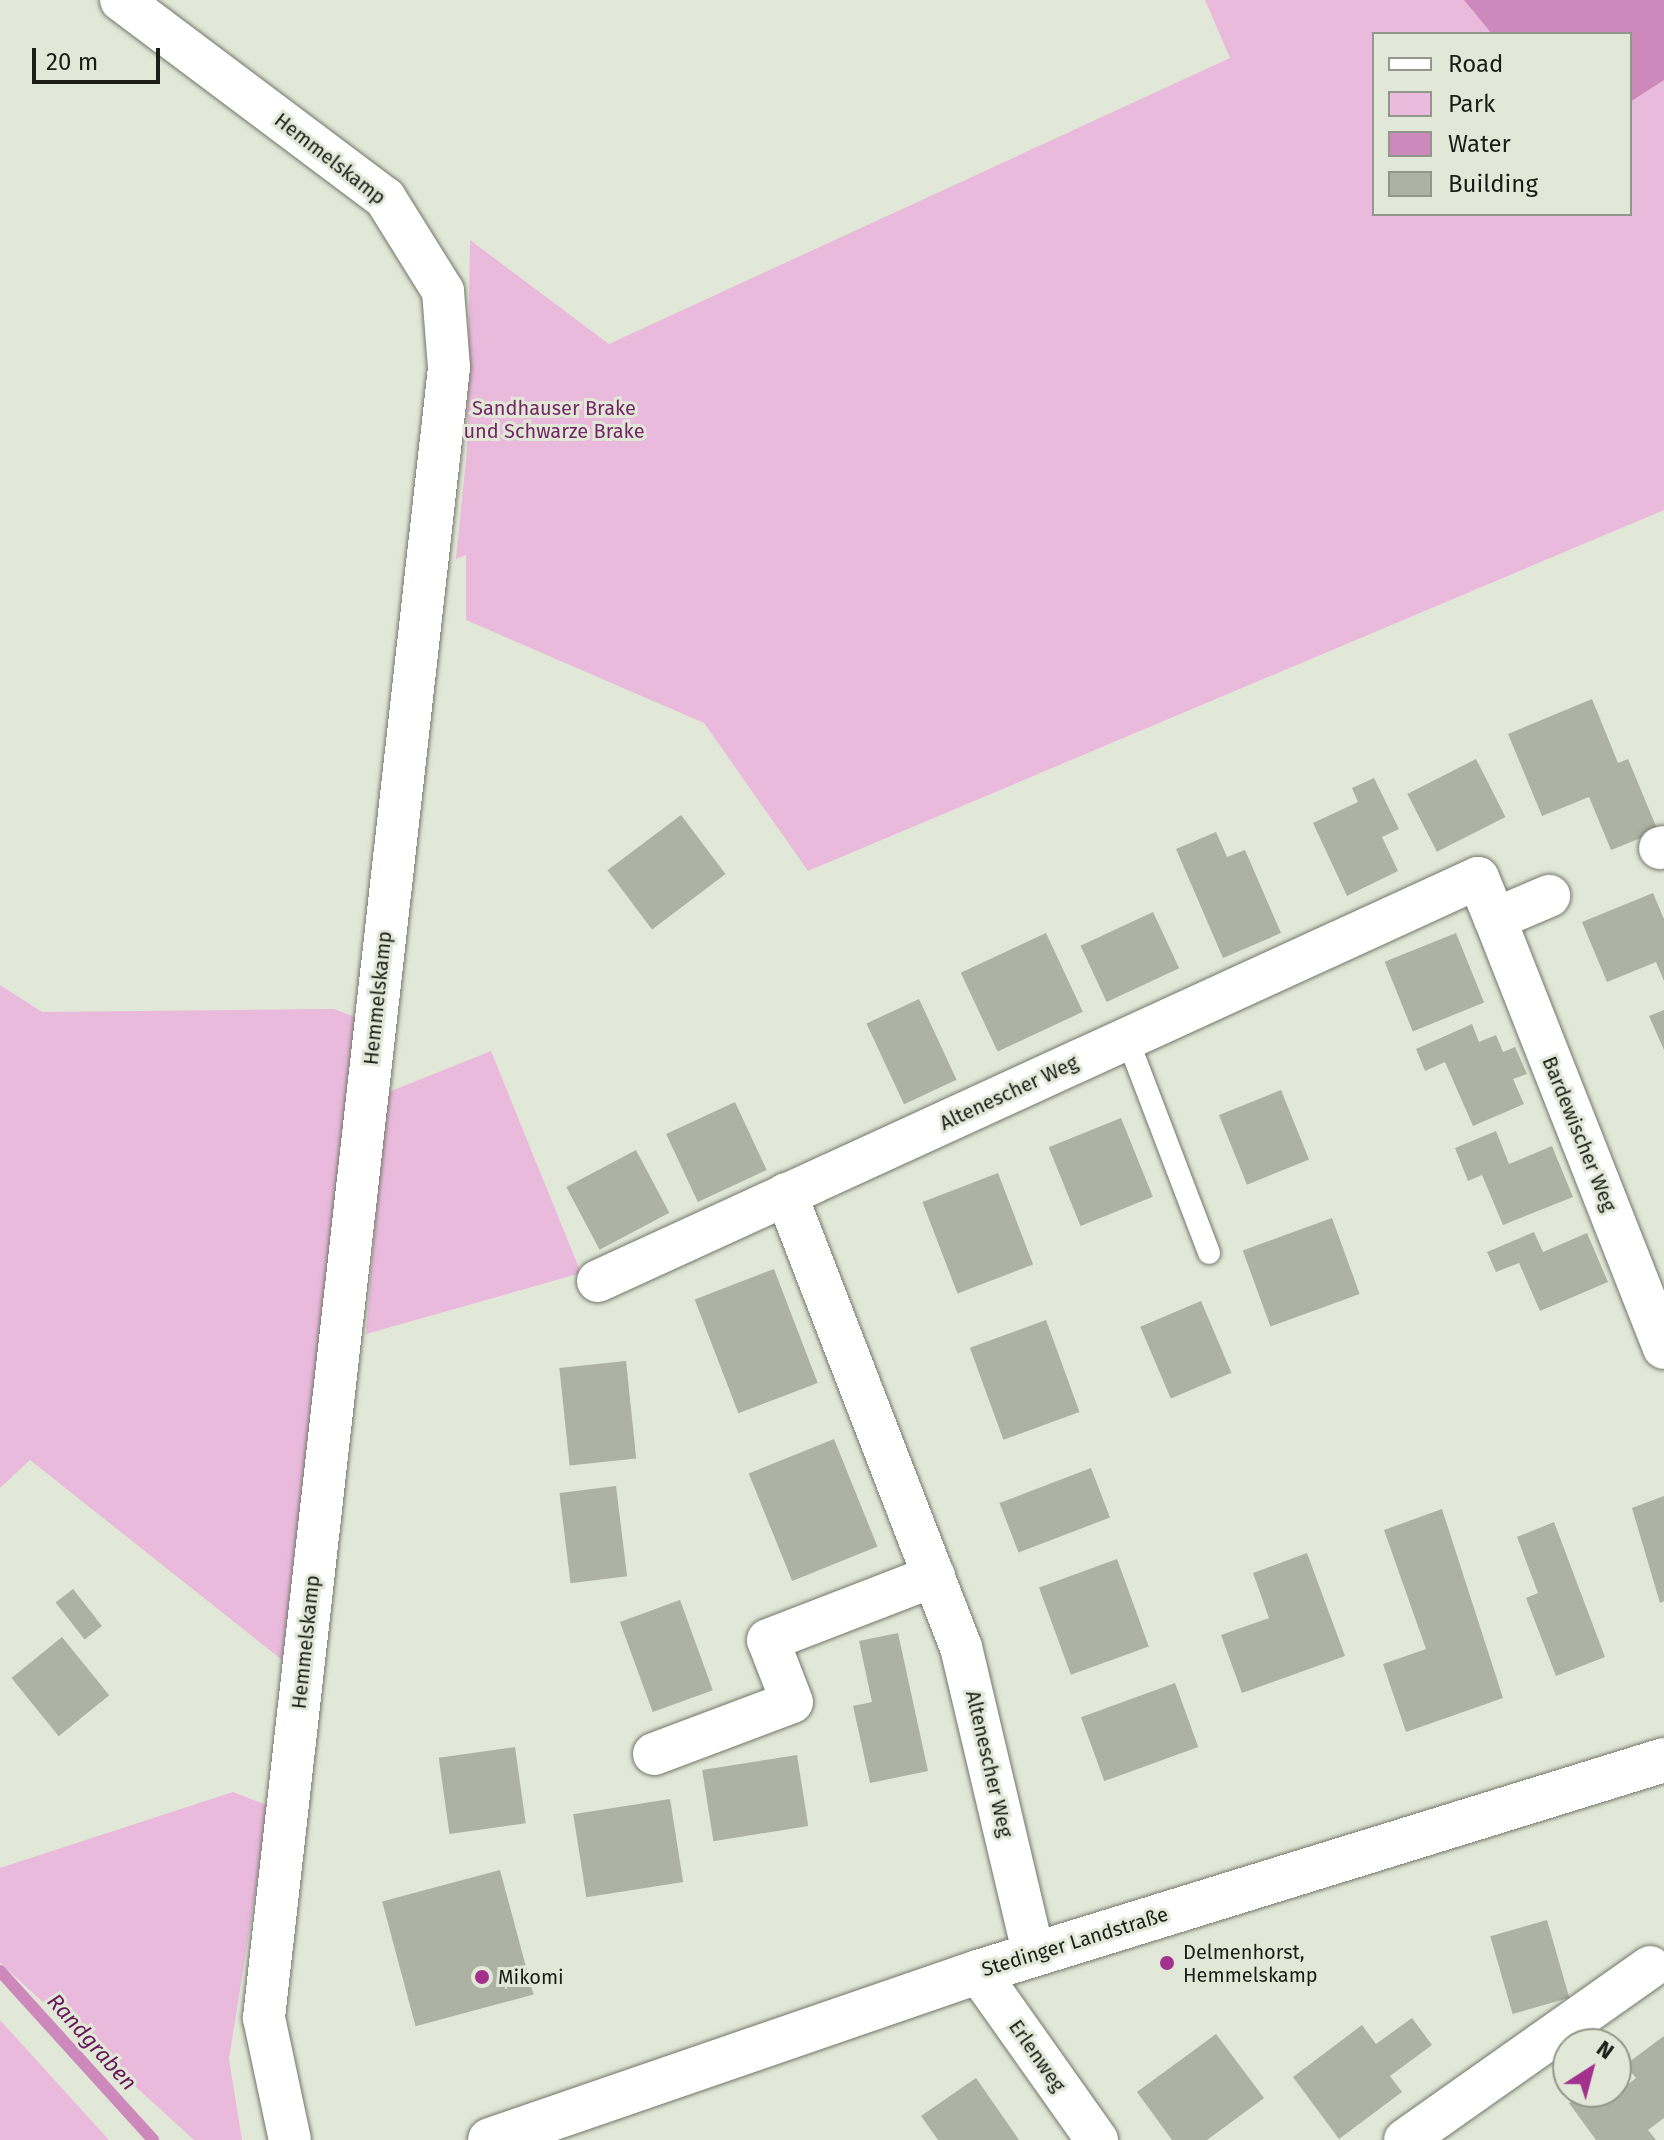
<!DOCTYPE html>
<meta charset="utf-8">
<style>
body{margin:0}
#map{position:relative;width:1664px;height:2140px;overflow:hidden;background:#e2e8d8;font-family:"Fira Sans",sans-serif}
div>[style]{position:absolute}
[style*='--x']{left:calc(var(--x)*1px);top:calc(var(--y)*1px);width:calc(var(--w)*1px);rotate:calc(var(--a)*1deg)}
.green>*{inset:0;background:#eabadd}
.water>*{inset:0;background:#cd89bc}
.stream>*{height:12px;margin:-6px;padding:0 6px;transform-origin:6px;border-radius:6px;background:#cd89bc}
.building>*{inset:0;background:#adb2a3;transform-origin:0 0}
.roads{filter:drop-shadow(0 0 2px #727668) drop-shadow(0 0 2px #727668)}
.lane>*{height:22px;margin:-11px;padding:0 11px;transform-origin:11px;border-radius:11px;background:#fff}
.street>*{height:42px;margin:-21px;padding:0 21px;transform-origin:21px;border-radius:21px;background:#fff}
.secondary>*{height:44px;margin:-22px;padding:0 22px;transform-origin:22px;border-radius:22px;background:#fff}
.dots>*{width:22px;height:22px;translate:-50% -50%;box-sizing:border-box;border:4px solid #e2e8d8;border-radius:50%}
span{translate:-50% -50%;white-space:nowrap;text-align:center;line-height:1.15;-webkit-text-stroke:6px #e2e8d8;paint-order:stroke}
.street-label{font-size:20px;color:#1b1d17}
.park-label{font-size:20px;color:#762666}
.poi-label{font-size:20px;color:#1b1d17}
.left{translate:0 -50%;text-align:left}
.water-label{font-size:22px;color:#68185a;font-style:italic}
.legend{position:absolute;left:1372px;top:32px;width:260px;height:184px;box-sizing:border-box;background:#e2e8d8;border:2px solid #92978b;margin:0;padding:10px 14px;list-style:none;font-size:24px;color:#1b1d17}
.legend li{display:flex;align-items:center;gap:16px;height:40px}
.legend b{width:40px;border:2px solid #92978b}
.north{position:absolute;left:1552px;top:2028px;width:80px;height:80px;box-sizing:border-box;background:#e2e8d8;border:2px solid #92978b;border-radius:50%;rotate:36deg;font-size:22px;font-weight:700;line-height:32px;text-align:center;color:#1b1d17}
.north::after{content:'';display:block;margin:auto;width:28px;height:36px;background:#a3328e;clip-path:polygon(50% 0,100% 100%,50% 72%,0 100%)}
.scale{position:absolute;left:32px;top:48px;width:128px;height:36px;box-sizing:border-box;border:4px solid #1b1d17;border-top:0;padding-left:10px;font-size:24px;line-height:28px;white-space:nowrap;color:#1b1d17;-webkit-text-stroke:6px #e2e8d8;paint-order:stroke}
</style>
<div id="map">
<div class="green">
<div style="clip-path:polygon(evenodd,1205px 0,1664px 0,1664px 510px,808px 871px,704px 723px,466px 620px,466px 555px,456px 559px,467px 451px,470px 240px,609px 344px,1230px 58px,1205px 0,1374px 34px,1630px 34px,1630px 214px,1374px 214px,1374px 34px)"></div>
<div style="clip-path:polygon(0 985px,42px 1012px,334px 1009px,363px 1020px,291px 1667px,30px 1460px,0 1488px)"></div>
<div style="clip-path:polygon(491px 1051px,581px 1273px,366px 1334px,386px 1093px)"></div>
<div style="clip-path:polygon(233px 1792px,269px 1806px,229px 2059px,242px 2140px,194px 2140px,0 1963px,0 1868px)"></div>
<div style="clip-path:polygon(0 2020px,109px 2140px,0 2140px)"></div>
</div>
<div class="water">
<div style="clip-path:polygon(1464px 0,1664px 0,1664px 80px,1630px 102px,1630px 34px,1492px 34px)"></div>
</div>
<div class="stream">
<div style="--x:0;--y:1971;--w:228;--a:47.8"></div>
</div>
<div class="building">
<div style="clip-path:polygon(1592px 699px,1618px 763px,1628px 759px,1658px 831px,1611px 850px,1589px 797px,1542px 816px,1508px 734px)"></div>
<div style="left:1476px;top:759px;width:65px;height:77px;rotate:63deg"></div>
<div style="clip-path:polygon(1374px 778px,1399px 829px,1382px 837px,1398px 871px,1347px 896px,1313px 823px,1358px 802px,1352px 788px)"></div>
<div style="left:681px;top:815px;width:74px;height:92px;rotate:53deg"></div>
<div style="clip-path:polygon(1216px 832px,1227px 857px,1245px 850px,1281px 933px,1223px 958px,1176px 849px)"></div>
<div style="clip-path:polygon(1653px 893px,1664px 919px,1664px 981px,1656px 962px,1607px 982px,1582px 922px)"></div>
<div style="left:1153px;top:912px;width:62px;height:80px;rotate:65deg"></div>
<div style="left:1046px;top:933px;width:87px;height:94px;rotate:65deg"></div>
<div style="left:1456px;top:933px;width:75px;height:77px;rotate:68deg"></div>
<div style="left:919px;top:999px;width:89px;height:58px;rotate:65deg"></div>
<div style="clip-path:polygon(1664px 1010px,1664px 1050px,1649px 1016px)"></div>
<div style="clip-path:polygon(1472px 1024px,1479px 1042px,1496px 1035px,1503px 1052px,1515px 1047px,1527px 1074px,1513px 1079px,1524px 1104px,1473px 1126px,1445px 1062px,1425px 1071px,1416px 1049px)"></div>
<div style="left:1281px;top:1090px;width:75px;height:67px;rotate:68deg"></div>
<div style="left:735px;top:1102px;width:75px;height:76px;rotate:65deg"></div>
<div style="left:1121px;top:1118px;width:85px;height:78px;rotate:68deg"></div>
<div style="clip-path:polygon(1496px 1131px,1509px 1164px,1552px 1146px,1573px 1197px,1503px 1225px,1482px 1175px,1468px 1181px,1455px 1148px)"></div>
<div style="left:636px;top:1150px;width:71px;height:79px;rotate:62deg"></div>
<div style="left:998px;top:1173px;width:98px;height:81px;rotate:69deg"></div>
<div style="left:1332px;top:1218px;width:81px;height:95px;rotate:70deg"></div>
<div style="clip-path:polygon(1534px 1232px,1543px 1252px,1587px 1233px,1608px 1282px,1540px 1311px,1519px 1263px,1496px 1272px,1487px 1252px)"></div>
<div style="left:774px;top:1269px;width:122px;height:85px;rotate:69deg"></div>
<div style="left:1201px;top:1301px;width:78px;height:66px;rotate:67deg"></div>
<div style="left:1046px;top:1320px;width:98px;height:81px;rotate:70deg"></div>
<div style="left:626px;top:1361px;width:98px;height:67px;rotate:84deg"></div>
<div style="left:834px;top:1439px;width:116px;height:92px;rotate:68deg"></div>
<div style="left:1091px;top:1468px;width:53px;height:98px;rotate:69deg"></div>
<div style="left:616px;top:1486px;width:91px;height:57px;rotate:83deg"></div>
<div style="clip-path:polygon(1664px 1496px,1664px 1601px,1660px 1603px,1632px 1508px)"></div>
<div style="clip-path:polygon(1442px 1509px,1503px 1698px,1406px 1732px,1383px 1664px,1426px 1649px,1384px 1530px)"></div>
<div style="clip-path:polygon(1554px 1522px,1605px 1657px,1556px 1676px,1526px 1598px,1538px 1593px,1517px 1537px)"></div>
<div style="clip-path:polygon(1307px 1553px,1345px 1656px,1242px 1693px,1221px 1635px,1269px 1618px,1253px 1573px)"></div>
<div style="left:1117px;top:1559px;width:93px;height:83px;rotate:70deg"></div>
<div style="left:73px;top:1589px;width:47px;height:22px;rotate:52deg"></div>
<div style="left:680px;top:1600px;width:96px;height:64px;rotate:70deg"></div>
<div style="clip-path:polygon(898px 1633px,928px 1771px,870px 1783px,853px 1706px,872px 1702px,859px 1641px)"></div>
<div style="left:62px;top:1637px;width:75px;height:65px;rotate:51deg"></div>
<div style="left:1175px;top:1683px;width:68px;height:100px;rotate:70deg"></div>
<div style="left:515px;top:1747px;width:77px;height:77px;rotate:82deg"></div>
<div style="left:797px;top:1755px;width:72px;height:96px;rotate:81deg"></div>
<div style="left:670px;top:1799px;width:84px;height:98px;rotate:81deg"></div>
<div style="left:500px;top:1870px;width:129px;height:122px;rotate:75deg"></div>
<div style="left:1547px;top:1920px;width:81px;height:59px;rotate:74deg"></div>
<div style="clip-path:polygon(1412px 2018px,1432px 2045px,1390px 2076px,1402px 2092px,1339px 2139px,1293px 2077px,1362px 2025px,1376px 2044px)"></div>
<div style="clip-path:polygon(1216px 2034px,1264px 2098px,1207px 2140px,1172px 2140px,1137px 2092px)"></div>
<div style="clip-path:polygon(1664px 2036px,1664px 2118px,1648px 2130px,1656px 2140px,1596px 2140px,1569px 2103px,1584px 2092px,1613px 2096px,1636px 2078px,1625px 2065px)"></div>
<div style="clip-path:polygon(976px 2078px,1008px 2124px,1019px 2140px,938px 2140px,921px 2116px)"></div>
</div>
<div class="roads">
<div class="lane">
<div style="--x:1127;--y:1038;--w:230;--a:69.1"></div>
</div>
<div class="street">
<div style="--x:121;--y:0;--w:330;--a:36.9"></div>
<div style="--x:385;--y:198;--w:110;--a:58.1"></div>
<div style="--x:443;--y:291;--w:77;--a:85.5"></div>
<div style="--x:449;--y:368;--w:1660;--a:96.4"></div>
<div style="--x:264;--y:2018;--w:125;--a:78"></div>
<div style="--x:1660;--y:848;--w:4;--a:-14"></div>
<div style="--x:1495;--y:919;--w:461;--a:68.5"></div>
<div style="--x:786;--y:1194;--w:486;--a:68.9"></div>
<div style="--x:961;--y:1647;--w:317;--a:76.7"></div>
<div style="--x:598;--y:1281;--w:968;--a:-24.61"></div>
<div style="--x:1478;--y:878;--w:44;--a:67.5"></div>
<div style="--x:1495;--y:919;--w:59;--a:-23.1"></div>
<div style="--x:654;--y:1754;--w:147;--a:-20.6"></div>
<div style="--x:792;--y:1702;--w:66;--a:-111.2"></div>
<div style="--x:768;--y:1640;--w:178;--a:-21.1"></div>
<div style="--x:978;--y:1972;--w:206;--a:54.7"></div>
<div style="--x:1405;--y:2140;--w:300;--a:-35.2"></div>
</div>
<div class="secondary">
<div style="--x:490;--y:2140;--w:516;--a:-19"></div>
<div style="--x:978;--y:1972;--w:718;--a:-17.17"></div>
</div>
</div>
<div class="dots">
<div style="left:1167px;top:1963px;background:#a3328e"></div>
<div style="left:482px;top:1977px;background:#a3328e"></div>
</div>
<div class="street-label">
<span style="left:330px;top:159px;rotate:38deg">Hemmelskamp</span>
<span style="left:378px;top:998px;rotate:-84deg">Hemmelskamp</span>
<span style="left:1009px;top:1093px;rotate:-25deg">Altenescher Weg</span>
<span style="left:1579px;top:1134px;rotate:68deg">Bardewischer Weg</span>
<span style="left:306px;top:1642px;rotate:-84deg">Hemmelskamp</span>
<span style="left:989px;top:1764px;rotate:77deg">Altenescher Weg</span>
<span style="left:1075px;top:1942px;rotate:-17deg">Stedinger Landstraße</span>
<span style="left:1037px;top:2056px;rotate:55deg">Erlenweg</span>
</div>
<div class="park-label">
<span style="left:554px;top:420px">Sandhauser Brake<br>und Schwarze Brake</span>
</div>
<div class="poi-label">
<span class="left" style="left:1183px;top:1964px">Delmenhorst,<br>Hemmelskamp</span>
<span class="left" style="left:498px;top:1977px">Mikomi</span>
</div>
<div class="water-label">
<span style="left:92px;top:2042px;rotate:48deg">Randgraben</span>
</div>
<ul class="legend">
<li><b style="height:10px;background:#fff"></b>Road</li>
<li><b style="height:22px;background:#eabadd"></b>Park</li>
<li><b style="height:22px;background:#cd89bc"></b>Water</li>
<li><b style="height:22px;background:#adb2a3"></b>Building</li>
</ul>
<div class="north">N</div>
<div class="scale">20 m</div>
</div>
